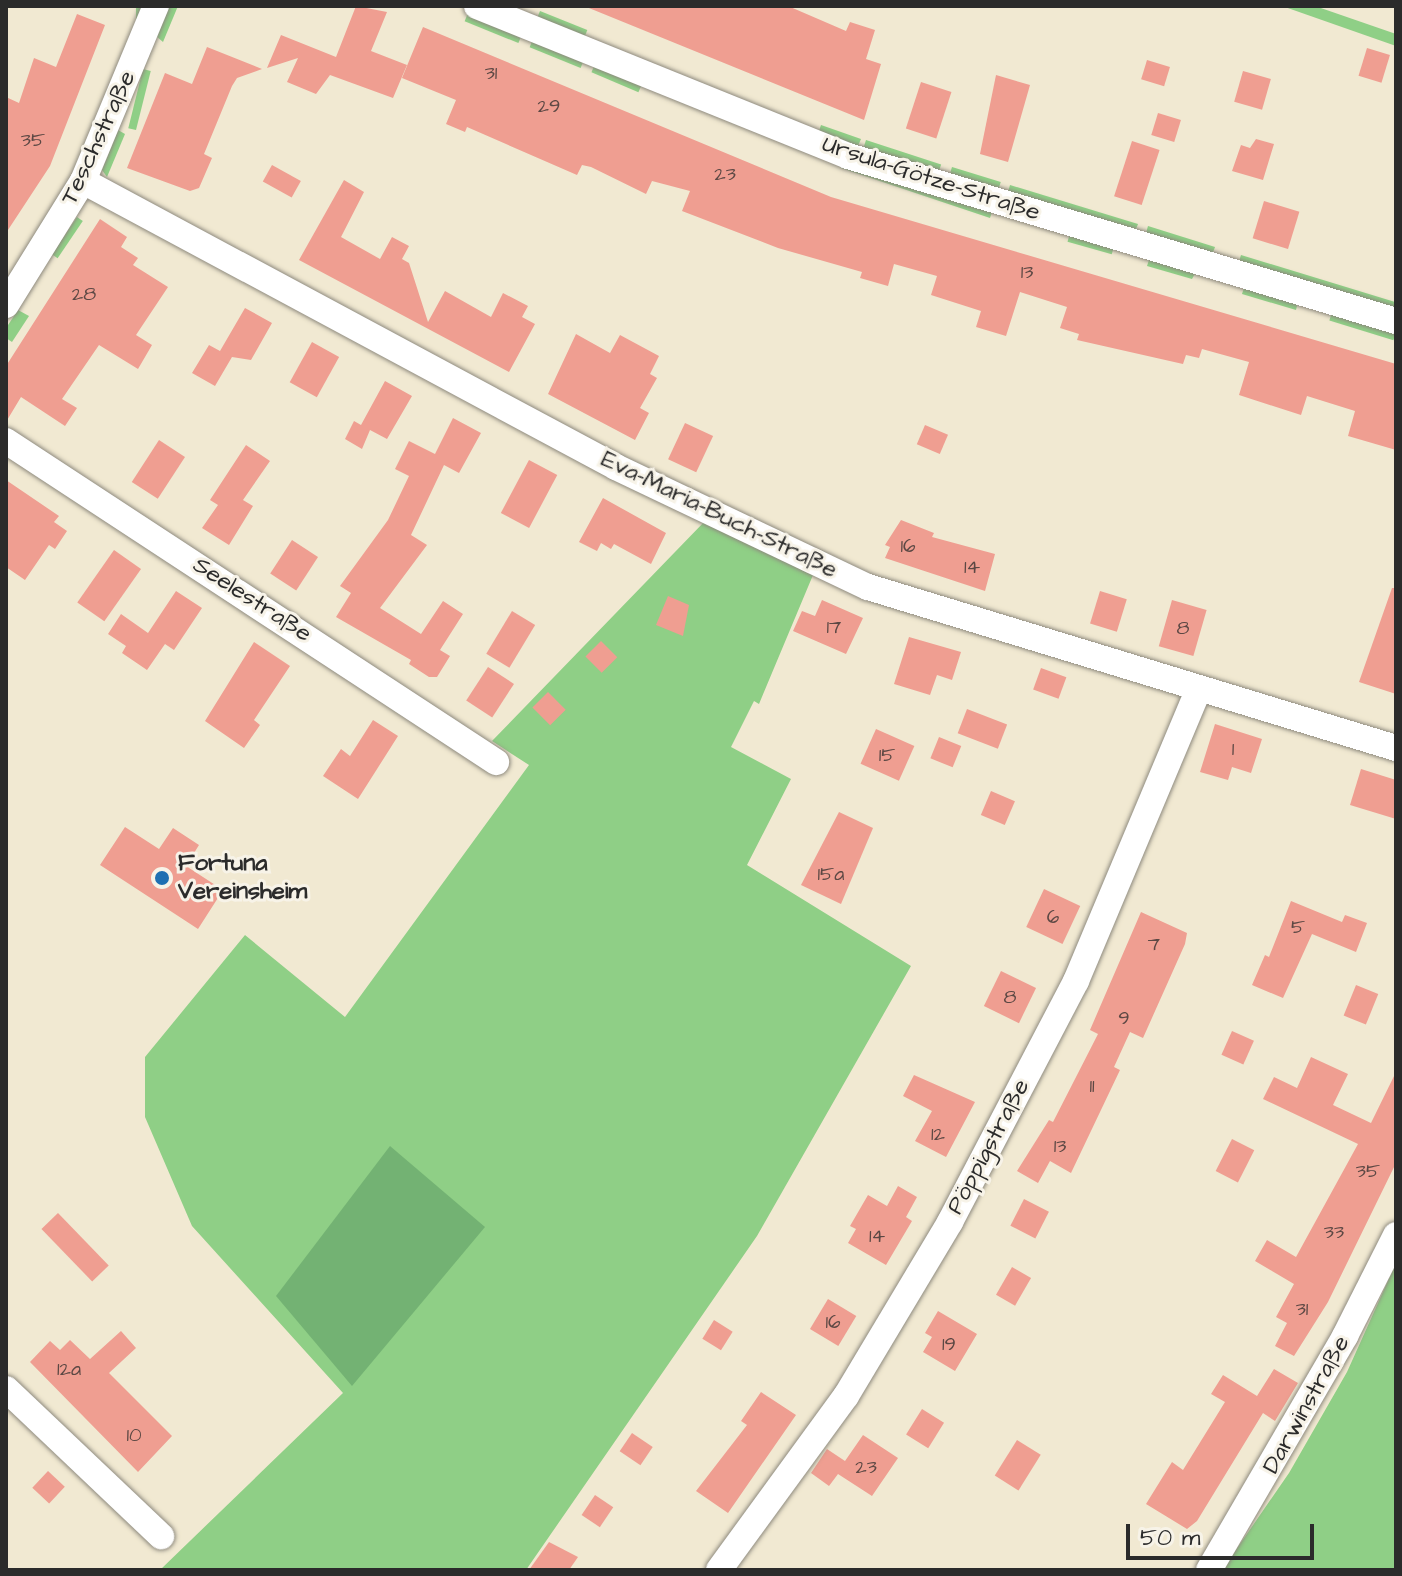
<!DOCTYPE html>
<meta charset="utf-8">
<style>
body{margin:0}
#map{position:relative;width:1402px;height:1576px;overflow:hidden;background:#f1e9d2;font-family:"Architects Daughter",sans-serif}
div>[style]{position:absolute}
[style*='--x']{left:calc(var(--x)*1px);top:calc(var(--y)*1px);width:calc(var(--w)*1px);rotate:calc(var(--a)*1deg)}
.green>*{inset:0;background:#8fcf86;transform-origin:0 0}
.forest>*{inset:0;background:#73b273}
.building>*{inset:0;background:#ef9e91;transform-origin:0 0}
.roads{filter:drop-shadow(0 0 2px #8e8a7e) drop-shadow(0 0 2px #8e8a7e)}
.minor>*{height:26px;margin:-13px;padding:0 13px;transform-origin:13px;border-radius:13px;background:#fff}
.dots>*{width:22px;height:22px;translate:-50% -50%;box-sizing:border-box;border:4px solid #f7f3e8;border-radius:50%}
span{translate:-50% -50%;white-space:nowrap;text-align:center;line-height:1.15;-webkit-text-stroke:6px #f7f3e8;paint-order:stroke}
.number-label{font-size:20px;color:#5c4844}
.number-label span{-webkit-text-stroke-width:0}
.street-label{font-size:24px;color:#2b2b2b}
.poi-label{font-size:24px;color:#2b2b2b;font-weight:700}
.left{translate:0 -50%;text-align:left}
.frame{position:absolute;inset:0;border:8px solid #2b2b2b;pointer-events:none}
.scale{position:absolute;left:1126px;top:1524px;width:188px;height:36px;box-sizing:border-box;border:4px solid #2b2b2b;border-top:0;padding-left:10px;font-size:24px;line-height:28px;white-space:nowrap;color:#2b2b2b;-webkit-text-stroke:6px #f7f3e8;paint-order:stroke}
</style>
<div id="map">
<div class="green">
<div style="left:136px;top:6px;width:12px;height:54px"></div>
<div style="clip-path:polygon(168px 6px,178px 6px,163px 42px,156px 36px)"></div>
<div style="clip-path:polygon(1282px 6px,1315px 6px,1396px 34px,1396px 46px)"></div>
<div style="left:540px;top:11px;width:51px;height:9px;rotate:22deg"></div>
<div style="left:468px;top:13px;width:58px;height:9px;rotate:22deg"></div>
<div style="left:533px;top:39px;width:55px;height:9px;rotate:22deg"></div>
<div style="left:595px;top:64px;width:51px;height:9px;rotate:23deg"></div>
<div style="left:143px;top:69px;width:8px;height:61px;rotate:14deg"></div>
<div style="clip-path:polygon(821px 125px,861px 139px,858px 146px,818px 134px)"></div>
<div style="clip-path:polygon(118px 130px,125px 134px,107px 177px,102px 170px)"></div>
<div style="left:866px;top:140px;width:79px;height:9px;rotate:18deg"></div>
<div style="clip-path:polygon(843px 161px,993px 209px,990px 218px,841px 168px)"></div>
<div style="left:952px;top:167px;width:51px;height:8px;rotate:17deg"></div>
<div style="clip-path:polygon(1010px 185px,1138px 224px,1136px 229px,1008px 192px)"></div>
<div style="left:77px;top:217px;width:7px;height:45px;rotate:34deg"></div>
<div style="clip-path:polygon(1148px 226px,1215px 247px,1212px 255px,1146px 233px)"></div>
<div style="left:1070px;top:233px;width:46px;height:9px;rotate:16deg"></div>
<div style="left:1241px;top:255px;width:162px;height:8px;rotate:17deg"></div>
<div style="clip-path:polygon(1150px 257px,1196px 272px,1192px 279px,1147px 266px)"></div>
<div style="clip-path:polygon(1245px 285px,1298px 302px,1296px 310px,1242px 294px)"></div>
<div style="clip-path:polygon(18px 310px,29px 316px,12px 342px,6px 338px,6px 328px)"></div>
<div style="left:1332px;top:312px;width:67px;height:9px;rotate:17deg"></div>
<div style="clip-path:polygon(705px 521px,813px 575px,759px 704px,754px 701px,731px 747px,791px 779px,747px 865px,911px 966px,757px 1236px,526px 1570px,160px 1570px,343px 1393px,192px 1226px,145px 1117px,145px 1057px,245px 935px,345px 1017px,529px 765px,492px 741px)"></div>
<div style="clip-path:polygon(1396px 1263px,1396px 1570px,1222px 1570px,1289px 1473px,1347px 1372px)"></div>
</div>
<div class="forest">
<div style="clip-path:polygon(390px 1146px,485px 1227px,352px 1386px,276px 1296px)"></div>
</div>
<div class="building">
<div style="clip-path:polygon(356px 6px,387px 12px,371px 51px,407px 65px,393px 98px,330px 75px,316px 94px,287px 82px,298px 58px,267px 68px,281px 35px,336px 57px)"></div>
<div style="clip-path:polygon(584px 6px,788px 6px,846px 31px,850px 22px,875px 30px,866px 59px,881px 64px,864px 120px)"></div>
<div style="clip-path:polygon(77px 14px,105px 25px,50px 166px,6px 233px,6px 97px,19px 103px,34px 58px,56px 67px)"></div>
<div style="clip-path:polygon(423px 27px,831px 197px,1396px 364px,1396px 450px,1348px 436px,1355px 411px,1307px 396px,1301px 415px,1239px 395px,1249px 362px,1202px 349px,1199px 358px,1186px 355px,1183px 364px,1077px 340px,1079px 334px,1060px 328px,1067px 307px,1020px 292px,1006px 336px,976px 327px,981px 311px,931px 295px,937px 276px,894px 264px,888px 286px,860px 278px,862px 272px,778px 248px,682px 211px,690px 191px,652px 181px,646px 194px,591px 167px,582px 165px,577px 175px,467px 127px,465px 132px,446px 124px,456px 100px,402px 78px)"></div>
<div style="clip-path:polygon(207px 47px,262px 69px,237px 78px,232px 86px,204px 154px,212px 158px,199px 188px,190px 191px,127px 168px,165px 73px,192px 84px)"></div>
<div style="left:1367px;top:48px;width:24px;height:29px;rotate:17deg"></div>
<div style="left:1147px;top:60px;width:24px;height:20px;rotate:17deg"></div>
<div style="left:1243px;top:71px;width:29px;height:32px;rotate:16deg"></div>
<div style="clip-path:polygon(996px 75px,1030px 85px,1008px 162px,980px 154px)"></div>
<div style="left:921px;top:82px;width:32px;height:49px;rotate:18deg"></div>
<div style="left:1158px;top:113px;width:24px;height:23px;rotate:17deg"></div>
<div style="clip-path:polygon(1256px 139px,1274px 144px,1263px 180px,1232px 171px,1241px 145px,1250px 148px)"></div>
<div style="left:1132px;top:141px;width:29px;height:58px;rotate:18deg"></div>
<div style="left:272px;top:165px;width:33px;height:19px;rotate:29deg"></div>
<div style="clip-path:polygon(344px 180px,364px 192px,341px 237px,380px 259px,392px 237px,409px 246px,402px 259px,409px 263px,428px 322px,445px 291px,491px 317px,503px 293px,528px 306px,522px 317px,535px 324px,509px 372px,299px 260px)"></div>
<div style="left:1264px;top:201px;width:37px;height:39px;rotate:17deg"></div>
<div style="clip-path:polygon(100px 219px,127px 237px,121px 247px,138px 258px,133px 265px,168px 287px,136px 335px,152px 345px,138px 369px,99px 345px,62px 399px,77px 408px,65px 426px,21px 397px,6px 422px,6px 366px)"></div>
<div style="clip-path:polygon(245px 308px,272px 323px,251px 360px,232px 357px,215px 386px,192px 373px,209px 345px,220px 351px)"></div>
<div style="clip-path:polygon(576px 334px,610px 353px,620px 335px,659px 356px,650px 374px,657px 378px,640px 408px,649px 413px,635px 440px,548px 394px)"></div>
<div style="left:312px;top:342px;width:31px;height:46px;rotate:29deg"></div>
<div style="clip-path:polygon(385px 381px,412px 396px,387px 439px,370px 430px,362px 449px,345px 439px,354px 421px,361px 425px)"></div>
<div style="clip-path:polygon(453px 418px,481px 433px,459px 473px,444px 465px,411px 535px,427px 545px,380px 608px,421px 634px,443px 601px,463px 614px,440px 650px,450px 656px,437px 677px,429px 677px,409px 664px,411px 660px,336px 617px,351px 593px,340px 586px,388px 520px,409px 476px,395px 469px,409px 441px,435px 454px)"></div>
<div style="left:685px;top:423px;width:31px;height:40px;rotate:25deg"></div>
<div style="left:925px;top:425px;width:25px;height:21px;rotate:23deg"></div>
<div style="left:159px;top:440px;width:31px;height:50px;rotate:33deg"></div>
<div style="clip-path:polygon(246px 445px,270px 461px,243px 500px,253px 506px,229px 545px,202px 528px,218px 505px,210px 500px)"></div>
<div style="left:529px;top:460px;width:32px;height:60px;rotate:28deg"></div>
<div style="clip-path:polygon(6px 480px,59px 516px,54px 522px,67px 531px,55px 549px,49px 545px,25px 580px,6px 567px)"></div>
<div style="clip-path:polygon(603px 498px,666px 533px,651px 564px,614px 544px,611px 549px,601px 543px,597px 551px,579px 542px)"></div>
<div style="clip-path:polygon(901px 520px,934px 533px,932px 537px,995px 554px,985px 591px,885px 558px,890px 547px,885px 545px)"></div>
<div style="left:292px;top:540px;width:31px;height:40px;rotate:33deg"></div>
<div style="left:114px;top:550px;width:33px;height:64px;rotate:35deg"></div>
<div style="clip-path:polygon(1392px 588px,1396px 588px,1396px 694px,1359px 682px)"></div>
<div style="clip-path:polygon(176px 591px,202px 608px,174px 650px,165px 644px,147px 670px,122px 653px,126px 646px,108px 634px,121px 614px,148px 633px)"></div>
<div style="left:1100px;top:591px;width:28px;height:34px;rotate:17deg"></div>
<div style="clip-path:polygon(668px 596px,689px 605px,683px 636px,656px 625px)"></div>
<div style="clip-path:polygon(822px 600px,863px 618px,846px 654px,793px 631px,802px 611px,815px 616px)"></div>
<div style="left:1172px;top:600px;width:36px;height:48px;rotate:16deg"></div>
<div style="left:512px;top:611px;width:27px;height:50px;rotate:31deg"></div>
<div style="clip-path:polygon(909px 637px,961px 652px,952px 680px,937px 675px,930px 695px,894px 684px)"></div>
<div style="left:601px;top:641px;width:23px;height:22px;rotate:45deg"></div>
<div style="clip-path:polygon(254px 642px,290px 666px,254px 720px,260px 725px,244px 748px,205px 721px)"></div>
<div style="left:488px;top:667px;width:31px;height:40px;rotate:33deg"></div>
<div style="left:1041px;top:668px;width:27px;height:23px;rotate:20deg"></div>
<div style="left:548px;top:692px;width:25px;height:22px;rotate:45deg"></div>
<div style="left:967px;top:709px;width:43px;height:26px;rotate:21deg"></div>
<div style="clip-path:polygon(373px 720px,398px 736px,358px 799px,323px 776px,341px 749px,350px 756px)"></div>
<div style="clip-path:polygon(1215px 724px,1262px 739px,1251px 773px,1232px 767px,1228px 780px,1200px 772px)"></div>
<div style="left:876px;top:729px;width:42px;height:38px;rotate:24deg"></div>
<div style="left:939px;top:737px;width:24px;height:23px;rotate:22deg"></div>
<div style="clip-path:polygon(1361px 769px,1396px 780px,1396px 819px,1350px 805px)"></div>
<div style="left:991px;top:791px;width:26px;height:26px;rotate:23deg"></div>
<div style="clip-path:polygon(839px 812px,873px 828px,841px 904px,801px 885px)"></div>
<div style="clip-path:polygon(125px 827px,159px 849px,173px 828px,199px 845px,186px 866px,223px 890px,198px 929px,100px 865px)"></div>
<div style="left:1044px;top:889px;width:40px;height:42px;rotate:25deg"></div>
<div style="clip-path:polygon(1291px 901px,1342px 922px,1345px 915px,1367px 923px,1356px 952px,1312px 934px,1283px 998px,1252px 985px,1265px 955px,1269px 957px)"></div>
<div style="clip-path:polygon(1141px 912px,1187px 933px,1185px 944px,1143px 1038px,1130px 1032px,1114px 1067px,1120px 1070px,1071px 1173px,1050px 1161px,1038px 1183px,1017px 1171px,1049px 1120px,1053px 1122px,1098px 1034px,1090px 1030px)"></div>
<div style="left:1001px;top:971px;width:39px;height:39px;rotate:26deg"></div>
<div style="left:1356px;top:985px;width:24px;height:33px;rotate:22deg"></div>
<div style="left:1232px;top:1031px;width:24px;height:26px;rotate:24deg"></div>
<div style="clip-path:polygon(1311px 1057px,1348px 1074px,1333px 1105px,1371px 1123px,1396px 1072px,1396px 1163px,1328px 1302px,1294px 1356px,1275px 1346px,1287px 1323px,1276px 1317px,1294px 1284px,1255px 1261px,1267px 1240px,1296px 1257px,1358px 1144px,1263px 1099px,1274px 1077px,1297px 1088px)"></div>
<div style="clip-path:polygon(914px 1075px,975px 1102px,946px 1157px,915px 1141px,932px 1111px,903px 1096px)"></div>
<div style="left:1232px;top:1139px;width:25px;height:36px;rotate:27deg"></div>
<div style="clip-path:polygon(898px 1186px,917px 1197px,906px 1217px,912px 1221px,886px 1265px,848px 1243px,856px 1229px,850px 1226px,868px 1195px,887px 1206px)"></div>
<div style="left:1024px;top:1199px;width:28px;height:30px;rotate:27deg"></div>
<div style="left:58px;top:1213px;width:73px;height:23px;rotate:46deg"></div>
<div style="left:1012px;top:1267px;width:22px;height:32px;rotate:30deg"></div>
<div style="left:828px;top:1299px;width:33px;height:35px;rotate:31deg"></div>
<div style="clip-path:polygon(938px 1311px,977px 1334px,955px 1371px,923px 1352px,932px 1337px,925px 1333px)"></div>
<div style="left:714px;top:1320px;width:22px;height:22px;rotate:32deg"></div>
<div style="clip-path:polygon(121px 1331px,136px 1348px,109px 1373px,172px 1436px,138px 1472px,30px 1362px,50px 1341px,60px 1350px,70px 1340px,90px 1359px)"></div>
<div style="clip-path:polygon(1274px 1369px,1298px 1383px,1275px 1421px,1263px 1413px,1197px 1521px,1187px 1529px,1146px 1504px,1172px 1462px,1183px 1470px,1225px 1402px,1211px 1394px,1223px 1375px,1257px 1396px)"></div>
<div style="clip-path:polygon(761px 1392px,796px 1415px,728px 1513px,696px 1491px,747px 1425px,741px 1421px)"></div>
<div style="left:922px;top:1409px;width:26px;height:30px;rotate:32deg"></div>
<div style="left:632px;top:1433px;width:25px;height:22px;rotate:34deg"></div>
<div style="clip-path:polygon(863px 1435px,898px 1458px,872px 1496px,838px 1474px,829px 1486px,811px 1473px,827px 1449px,845px 1461px)"></div>
<div style="left:1017px;top:1440px;width:28px;height:42px;rotate:32deg"></div>
<div style="left:48px;top:1471px;width:23px;height:23px;rotate:43deg"></div>
<div style="left:595px;top:1495px;width:22px;height:24px;rotate:34deg"></div>
<div style="clip-path:polygon(549px 1542px,578px 1557px,569px 1570px,529px 1570px)"></div>
</div>
<div class="roads">
<div class="minor">
<div style="--x:477;--y:6;--w:400;--a:22"></div>
<div style="--x:848;--y:156;--w:572;--a:16.76"></div>
<div style="--x:83;--y:181;--w:605;--a:28.22"></div>
<div style="--x:616;--y:467;--w:279;--a:25.5"></div>
<div style="--x:868;--y:587;--w:552;--a:16.96"></div>
<div style="--x:6;--y:305;--w:146;--a:-58.2"></div>
<div style="--x:83;--y:181;--w:190;--a:-67.4"></div>
<div style="--x:6;--y:441;--w:586;--a:33.23"></div>
<div style="--x:6;--y:1389;--w:214;--a:43.5"></div>
<div style="--x:719;--y:1570;--w:215;--a:-53.9"></div>
<div style="--x:846;--y:1396;--w:203;--a:-59.1"></div>
<div style="--x:950;--y:1222;--w:272;--a:-62.4"></div>
<div style="--x:1076;--y:981;--w:315;--a:-67.2"></div>
<div style="--x:1209;--y:1570;--w:271;--a:-59.8"></div>
<div style="--x:1345;--y:1336;--w:113;--a:-63.2"></div>
</div>
</div>
<div class="dots">
<div style="left:162px;top:878px;background:#1f6fb2"></div>
</div>
<div class="number-label">
<span style="left:491px;top:73px">31</span>
<span style="left:549px;top:106px">29</span>
<span style="left:33px;top:140px">35</span>
<span style="left:725px;top:174px">23</span>
<span style="left:1027px;top:272px">13</span>
<span style="left:84px;top:294px">28</span>
<span style="left:908px;top:546px">16</span>
<span style="left:972px;top:567px">14</span>
<span style="left:834px;top:627px">17</span>
<span style="left:1183px;top:628px">8</span>
<span style="left:1233px;top:749px">1</span>
<span style="left:887px;top:755px">15</span>
<span style="left:831px;top:874px">15a</span>
<span style="left:1053px;top:917px">6</span>
<span style="left:1298px;top:927px">5</span>
<span style="left:1154px;top:944px">7</span>
<span style="left:1010px;top:997px">8</span>
<span style="left:1124px;top:1018px">9</span>
<span style="left:1092px;top:1086px">11</span>
<span style="left:938px;top:1134px">12</span>
<span style="left:1060px;top:1146px">13</span>
<span style="left:1368px;top:1171px">35</span>
<span style="left:1334px;top:1232px">33</span>
<span style="left:877px;top:1236px">14</span>
<span style="left:1302px;top:1309px">31</span>
<span style="left:833px;top:1322px">16</span>
<span style="left:949px;top:1344px">19</span>
<span style="left:69px;top:1369px">12a</span>
<span style="left:134px;top:1435px">10</span>
<span style="left:866px;top:1467px">23</span>
</div>
<div class="street-label">
<span style="left:99px;top:138px;rotate:-65deg">Teschstraße</span>
<span style="left:931px;top:179px;rotate:18deg">Ursula-Götze-Straße</span>
<span style="left:719px;top:515px;rotate:26deg">Eva-Maria-Buch-Straße</span>
<span style="left:252px;top:600px;rotate:33deg">Seelestraße</span>
<span style="left:989px;top:1147px;rotate:-62deg">Pöppigstraße</span>
<span style="left:1307px;top:1405px;rotate:-61deg">Darwinstraße</span>
</div>
<div class="poi-label">
<span class="left" style="left:178px;top:878px">Fortuna<br>Vereinsheim</span>
</div>
<div class="frame"></div>
<div class="scale">50 m</div>
</div>
